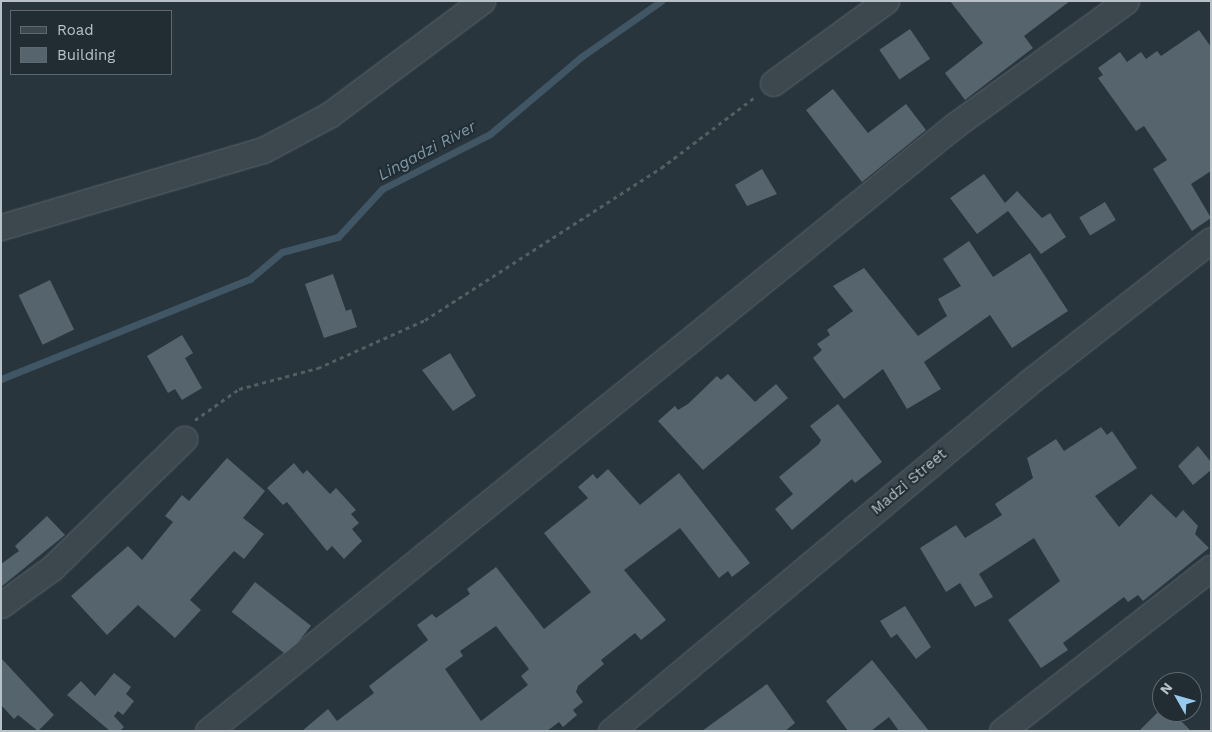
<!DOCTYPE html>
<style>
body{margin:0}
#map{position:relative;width:1212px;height:732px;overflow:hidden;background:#28353d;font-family:"Work Sans",sans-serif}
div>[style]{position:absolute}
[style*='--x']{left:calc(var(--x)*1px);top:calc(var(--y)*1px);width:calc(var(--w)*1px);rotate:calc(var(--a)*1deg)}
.stream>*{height:7px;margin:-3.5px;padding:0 3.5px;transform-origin:3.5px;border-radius:3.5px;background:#405664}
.building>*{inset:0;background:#56646d;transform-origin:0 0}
.path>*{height:3px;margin-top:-1.5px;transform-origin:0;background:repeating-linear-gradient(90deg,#4f6160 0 4px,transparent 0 8px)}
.roads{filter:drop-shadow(0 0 1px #5a646b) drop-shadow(0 0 1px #5a646b)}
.minor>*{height:25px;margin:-12.5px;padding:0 12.5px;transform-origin:12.5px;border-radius:12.5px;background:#3c474e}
span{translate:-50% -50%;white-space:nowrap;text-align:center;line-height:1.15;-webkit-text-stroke:4px #212c33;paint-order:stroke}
.street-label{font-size:15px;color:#b8c1c8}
.water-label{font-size:16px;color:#7c97a8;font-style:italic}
.frame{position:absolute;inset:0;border:2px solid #b8c1c8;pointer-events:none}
.legend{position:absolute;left:10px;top:10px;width:162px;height:65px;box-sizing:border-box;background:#212c33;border:1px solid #5d686f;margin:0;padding:6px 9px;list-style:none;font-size:15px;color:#b8c1c8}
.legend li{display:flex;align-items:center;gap:10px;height:25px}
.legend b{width:25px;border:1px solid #5d686f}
.north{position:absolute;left:1152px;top:672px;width:50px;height:50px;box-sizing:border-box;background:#212c33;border:1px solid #5d686f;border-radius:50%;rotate:308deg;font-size:14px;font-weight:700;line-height:20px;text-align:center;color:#b8c1c8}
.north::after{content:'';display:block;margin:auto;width:18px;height:22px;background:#98caed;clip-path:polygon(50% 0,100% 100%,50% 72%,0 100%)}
</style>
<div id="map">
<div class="stream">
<div style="--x:1;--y:379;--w:268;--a:-21.9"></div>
<div style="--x:250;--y:279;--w:42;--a:-40.2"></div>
<div style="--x:282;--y:252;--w:58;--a:-15"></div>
<div style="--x:338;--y:237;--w:65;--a:-47.5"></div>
<div style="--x:382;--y:189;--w:121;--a:-27"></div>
<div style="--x:490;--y:134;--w:119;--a:-40.2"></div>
<div style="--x:581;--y:57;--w:98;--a:-35"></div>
</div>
<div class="building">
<div style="clip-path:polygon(950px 1px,1070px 1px,1024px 36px,1033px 48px,965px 100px,945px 73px,983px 43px)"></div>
<div style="left:910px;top:29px;width:36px;height:37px;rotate:56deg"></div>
<div style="clip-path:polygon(1199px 30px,1211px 47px,1211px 171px,1191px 184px,1211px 218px,1192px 231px,1153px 169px,1167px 160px,1144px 126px,1136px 131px,1098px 78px,1103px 75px,1098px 68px,1120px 52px,1127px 62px,1141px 52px,1146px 59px,1157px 51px,1161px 56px)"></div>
<div style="clip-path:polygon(833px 89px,868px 133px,906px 104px,926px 130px,862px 182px,806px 110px)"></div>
<div style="clip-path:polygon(762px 169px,777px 194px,747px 206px,735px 185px)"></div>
<div style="clip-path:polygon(984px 174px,1005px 203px,1017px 191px,1042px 218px,1050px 213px,1066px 237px,1041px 254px,1008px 211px,977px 234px,950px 198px)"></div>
<div style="left:1105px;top:202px;width:21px;height:30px;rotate:59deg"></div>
<div style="clip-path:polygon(969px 241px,993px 277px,1030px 253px,1068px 311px,1012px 348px,990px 315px,924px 362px,941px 389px,907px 409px,883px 369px,844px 399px,813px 358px,822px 350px,817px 344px,830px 335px,827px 330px,853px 311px,833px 286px,864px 268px,918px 336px,947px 316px,938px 299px,961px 286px,943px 259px)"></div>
<div style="clip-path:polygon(333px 274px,346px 311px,351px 309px,357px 327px,324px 338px,305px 284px)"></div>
<div style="left:50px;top:280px;width:55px;height:35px;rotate:64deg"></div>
<div style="clip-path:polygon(182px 335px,193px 353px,185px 358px,202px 388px,182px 400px,175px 389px,168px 393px,147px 356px)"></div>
<div style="clip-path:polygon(450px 353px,476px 396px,453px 411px,422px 370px)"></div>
<div style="clip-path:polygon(728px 374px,755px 402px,776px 384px,788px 398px,703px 470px,658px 421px,675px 406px,678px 410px,688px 404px,717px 376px,721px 380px)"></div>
<div style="clip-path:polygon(838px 404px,882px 462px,855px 483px,852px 479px,792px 530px,775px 509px,793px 494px,779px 477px,819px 444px,821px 440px,810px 426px)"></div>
<div style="clip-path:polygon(1101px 427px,1107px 435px,1112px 431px,1137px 468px,1095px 496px,1119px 527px,1151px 494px,1176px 518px,1183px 510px,1198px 526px,1195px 534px,1209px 548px,1143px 601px,1138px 595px,1128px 602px,1124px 597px,1063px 643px,1068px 650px,1041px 668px,1008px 620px,1060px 581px,1034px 538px,979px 574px,993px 597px,975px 607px,960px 583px,946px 592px,920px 548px,956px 525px,965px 538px,1002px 515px,995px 504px,1033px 478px,1027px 458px,1056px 439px,1064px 451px)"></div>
<div style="clip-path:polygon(1198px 446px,1211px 462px,1211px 470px,1193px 485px,1178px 466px)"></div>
<div style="clip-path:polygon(227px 458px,265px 491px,243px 518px,264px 534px,244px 559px,234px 551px,190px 600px,201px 610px,175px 638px,138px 605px,107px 635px,71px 596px,128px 546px,142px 560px,173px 522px,165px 516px,182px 495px,189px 501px)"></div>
<div style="clip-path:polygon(294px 463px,303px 474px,307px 470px,330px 494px,336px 488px,356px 510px,351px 514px,359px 523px,352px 529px,362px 541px,344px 559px,332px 546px,327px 551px,287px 502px,283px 505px,267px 488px)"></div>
<div style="clip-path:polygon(evenodd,608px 469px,640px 505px,679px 473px,750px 563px,732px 577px,728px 571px,719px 578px,680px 528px,624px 570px,666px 620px,641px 640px,635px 633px,601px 660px,604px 664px,578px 686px,576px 692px,583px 702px,573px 710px,577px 715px,563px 727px,559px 722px,547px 731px,302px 731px,328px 709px,337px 721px,374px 693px,369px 686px,428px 640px,417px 625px,432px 614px,436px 618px,470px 594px,467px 589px,496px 567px,544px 629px,591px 592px,544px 533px,588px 498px,578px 487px,593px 474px,597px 479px,608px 469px,496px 626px,529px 669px,521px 676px,528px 685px,481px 721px,445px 669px,463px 656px,460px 651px,496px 626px)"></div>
<div style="clip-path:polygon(47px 516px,65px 535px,1px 587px,1px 564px,19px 551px,15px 546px)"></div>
<div style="left:255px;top:582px;width:71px;height:38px;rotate:38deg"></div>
<div style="clip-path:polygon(905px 606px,931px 647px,916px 659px,897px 634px,891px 638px,880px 621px)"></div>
<div style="clip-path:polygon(1px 658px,54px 715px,38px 731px,18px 715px,14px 719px,1px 705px)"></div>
<div style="clip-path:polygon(872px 660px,929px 731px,899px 731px,889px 717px,871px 731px,848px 731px,826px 701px)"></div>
<div style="clip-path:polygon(114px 673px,131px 687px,126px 694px,134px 701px,123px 715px,118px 711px,114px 716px,124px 727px,120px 731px,110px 731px,67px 695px,81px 681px,95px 696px)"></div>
<div style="clip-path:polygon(767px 684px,795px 723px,785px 731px,702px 731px)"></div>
<div style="clip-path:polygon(1158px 712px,1172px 712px,1191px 731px,1139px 731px)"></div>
</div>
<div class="path">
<div style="--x:195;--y:420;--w:54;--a:-35.2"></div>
<div style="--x:239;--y:389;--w:82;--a:-14.9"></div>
<div style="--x:318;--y:368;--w:117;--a:-24.2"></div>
<div style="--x:425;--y:320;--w:281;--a:-32.8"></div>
<div style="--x:661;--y:168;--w:118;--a:-37.1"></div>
</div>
<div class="roads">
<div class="minor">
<div style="--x:773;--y:83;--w:140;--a:-36"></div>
<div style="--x:1;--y:227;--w:273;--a:-16.4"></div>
<div style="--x:263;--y:150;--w:75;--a:-27.9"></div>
<div style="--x:329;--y:115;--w:191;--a:-36.7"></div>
<div style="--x:1;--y:605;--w:63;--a:-36"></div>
<div style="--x:52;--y:568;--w:185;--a:-44.3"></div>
<div style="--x:208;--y:731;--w:962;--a:-39.05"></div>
<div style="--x:955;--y:125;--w:211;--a:-35.9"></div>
<div style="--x:611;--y:731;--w:543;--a:-39.85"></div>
<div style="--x:1028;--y:383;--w:232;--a:-38"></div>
<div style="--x:1002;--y:731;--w:265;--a:-38"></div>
</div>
</div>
<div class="street-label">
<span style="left:909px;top:482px;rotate:-40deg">Madzi Street</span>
</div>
<div class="water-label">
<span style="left:427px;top:151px;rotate:-28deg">Lingadzi River</span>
</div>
<div class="frame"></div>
<ul class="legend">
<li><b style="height:6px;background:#3c474e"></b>Road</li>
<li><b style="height:14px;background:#56646d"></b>Building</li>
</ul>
<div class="north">N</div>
</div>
